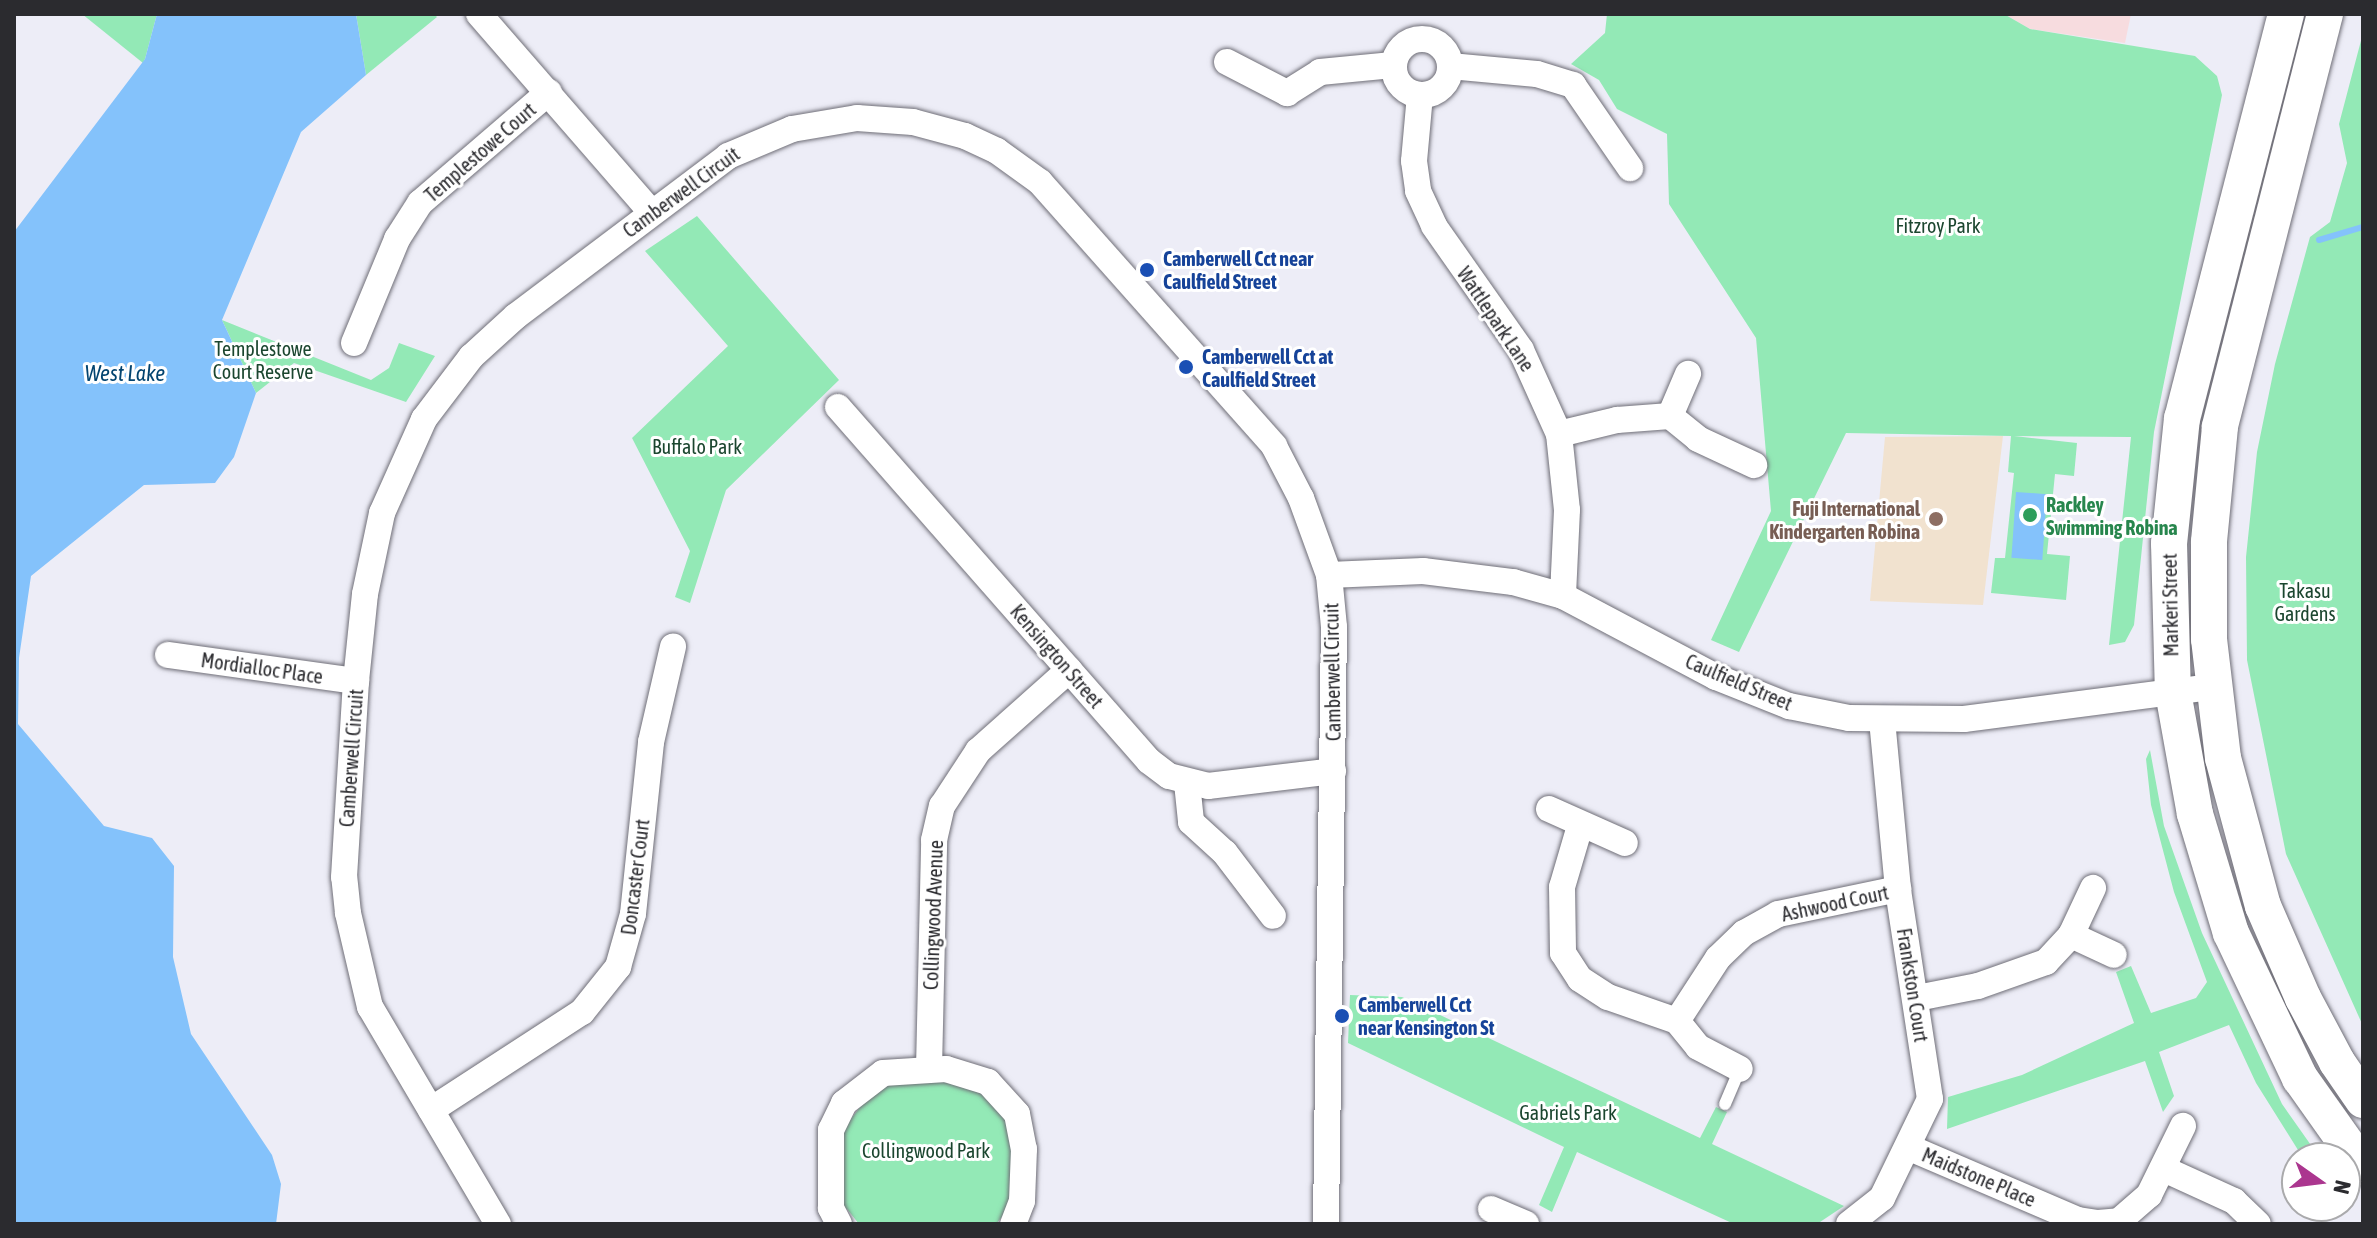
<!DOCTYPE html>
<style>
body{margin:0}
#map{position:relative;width:2377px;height:1238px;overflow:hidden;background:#ededf7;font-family:"Asap Condensed",sans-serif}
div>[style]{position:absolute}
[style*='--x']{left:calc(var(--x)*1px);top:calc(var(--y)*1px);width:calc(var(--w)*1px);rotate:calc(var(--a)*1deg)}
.commercial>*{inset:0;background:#f7dcdf}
.education>*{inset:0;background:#f1e2cf}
.green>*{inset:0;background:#93e9b6}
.water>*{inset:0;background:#84c2fb;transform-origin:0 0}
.stream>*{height:6px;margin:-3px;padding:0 3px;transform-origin:3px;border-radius:3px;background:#84c2fb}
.roads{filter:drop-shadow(0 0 2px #6f6e77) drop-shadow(0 0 2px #6f6e77)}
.service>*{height:12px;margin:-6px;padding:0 6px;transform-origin:6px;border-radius:6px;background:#fff}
.minor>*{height:26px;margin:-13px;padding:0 13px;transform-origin:13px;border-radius:13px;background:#fff}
.minor>.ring{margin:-13px;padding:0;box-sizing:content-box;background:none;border:26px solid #fff;border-radius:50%}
.secondary>*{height:36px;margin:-18px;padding:0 18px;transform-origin:18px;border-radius:18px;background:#fff}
.dots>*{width:22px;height:22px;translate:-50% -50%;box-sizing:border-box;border:4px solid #fff;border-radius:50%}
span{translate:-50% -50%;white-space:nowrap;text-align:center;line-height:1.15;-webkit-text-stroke:6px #fff;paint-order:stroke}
.street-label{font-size:20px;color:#2b2b2f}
.park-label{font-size:20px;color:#1b462f}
.transit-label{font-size:20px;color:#164399;font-weight:700}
.left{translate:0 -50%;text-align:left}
.leisure-label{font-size:20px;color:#27864d;font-weight:700}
.education-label{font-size:20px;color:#785e54;font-weight:700}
.right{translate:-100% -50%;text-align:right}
.water-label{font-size:22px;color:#034470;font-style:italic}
.frame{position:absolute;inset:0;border:16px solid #2b2b2f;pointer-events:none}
.north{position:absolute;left:2281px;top:1142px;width:80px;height:80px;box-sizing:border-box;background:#fff;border:2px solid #aaaaac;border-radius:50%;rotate:104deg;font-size:22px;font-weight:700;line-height:32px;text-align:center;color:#2b2b2f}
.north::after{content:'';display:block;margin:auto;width:28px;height:36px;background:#ab368f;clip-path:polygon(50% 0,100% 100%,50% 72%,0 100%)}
</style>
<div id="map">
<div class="commercial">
<div style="clip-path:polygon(2004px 14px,2131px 14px,2125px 43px,2030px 29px)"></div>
</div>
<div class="education">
<div style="clip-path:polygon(2003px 436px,1983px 605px,1870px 601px,1885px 437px)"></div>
</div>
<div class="green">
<div style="clip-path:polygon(82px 14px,157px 14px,145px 59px,143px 63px)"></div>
<div style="clip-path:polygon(356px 14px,434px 14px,437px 17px,366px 75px)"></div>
<div style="clip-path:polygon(1607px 14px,2004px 14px,2030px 29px,2195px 56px,2217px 76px,2222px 95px,2154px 432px,2134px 625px,2125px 642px,2109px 645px,2131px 437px,2014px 436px,2077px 443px,2074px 476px,2055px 474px,2047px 554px,2070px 556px,2066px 600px,1991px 593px,1995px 558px,2005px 558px,2014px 473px,2008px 472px,2011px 436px,1846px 433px,1739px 652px,1711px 640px,1771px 511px,1756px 338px,1669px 204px,1667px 134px,1617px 109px,1599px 80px,1571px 64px,1605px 33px)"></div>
<div style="clip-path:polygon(2363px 33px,2363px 1026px,2286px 854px,2247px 660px,2246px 557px,2257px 452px,2275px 364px,2310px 237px,2330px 222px,2347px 163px,2339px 124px)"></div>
<div style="clip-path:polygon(697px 216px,839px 380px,726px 490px,690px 603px,675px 597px,690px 551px,632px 438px,728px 346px,645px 251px)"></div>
<div style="clip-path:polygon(222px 320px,371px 380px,389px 368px,399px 343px,435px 356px,406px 402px,294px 363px,256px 393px)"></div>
<div style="clip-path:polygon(2150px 750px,2164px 826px,2202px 933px,2282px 1104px,2320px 1158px,2303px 1158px,2256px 1083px,2229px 1025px,2159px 1052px,2174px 1096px,2163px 1112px,2145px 1061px,1947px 1129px,1948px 1097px,2022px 1075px,2134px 1023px,2116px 972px,2131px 966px,2151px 1013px,2196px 998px,2207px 982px,2174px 892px,2151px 805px,2146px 759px)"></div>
<div style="clip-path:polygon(1350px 995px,1402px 997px,1700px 1138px,1716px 1107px,1727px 1112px,1712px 1144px,1844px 1206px,1817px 1224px,1734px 1224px,1577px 1152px,1552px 1212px,1539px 1205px,1564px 1147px,1348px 1043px)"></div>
<div style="clip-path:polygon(965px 1077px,1015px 1128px,1017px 1199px,996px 1224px,859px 1224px,847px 1209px,837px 1207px,836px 1138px,882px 1079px)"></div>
</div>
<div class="water">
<div style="clip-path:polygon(157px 14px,356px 14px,366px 75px,301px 132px,222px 320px,256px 393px,234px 457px,215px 483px,144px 485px,31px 576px,19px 658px,18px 724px,104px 826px,152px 838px,174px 866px,173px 957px,191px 1034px,272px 1155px,281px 1184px,276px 1224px,14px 1224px,14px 232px,145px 59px)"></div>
<div style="left:2016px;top:492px;width:31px;height:66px;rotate:4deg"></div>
</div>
<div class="stream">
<div style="--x:2319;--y:240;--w:46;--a:-16.5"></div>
</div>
<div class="roads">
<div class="service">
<div style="--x:1725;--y:1104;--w:38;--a:-67"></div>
</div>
<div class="minor">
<div style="--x:479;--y:14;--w:262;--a:49"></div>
<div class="ring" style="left:1394px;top:39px;width:30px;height:30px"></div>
<div style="--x:1227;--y:62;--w:68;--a:27.3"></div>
<div style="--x:1287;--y:93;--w:39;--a:-32"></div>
<div style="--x:1320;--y:72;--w:73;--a:-5.5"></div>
<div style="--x:1450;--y:66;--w:87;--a:5.3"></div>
<div style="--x:1537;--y:74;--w:38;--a:17"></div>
<div style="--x:1573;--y:85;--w:101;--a:55.5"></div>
<div style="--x:1420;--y:95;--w:66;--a:95.2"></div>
<div style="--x:1414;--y:161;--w:30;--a:82"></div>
<div style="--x:1418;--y:191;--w:38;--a:65"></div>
<div style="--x:1434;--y:226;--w:151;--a:54.9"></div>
<div style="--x:1521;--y:350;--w:92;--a:65.7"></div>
<div style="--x:1559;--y:434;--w:76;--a:84"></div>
<div style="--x:1567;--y:510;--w:86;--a:92.7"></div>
<div style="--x:354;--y:343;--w:113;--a:-67.5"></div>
<div style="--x:397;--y:239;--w:43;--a:-57.4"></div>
<div style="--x:420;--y:203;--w:170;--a:-40.7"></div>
<div style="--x:838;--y:407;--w:471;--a:48.7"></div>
<div style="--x:1149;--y:761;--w:25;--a:37"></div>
<div style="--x:1169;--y:776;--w:40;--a:14.4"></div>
<div style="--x:1208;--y:786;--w:126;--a:-6.8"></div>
<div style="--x:1670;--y:416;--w:46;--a:-66.8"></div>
<div style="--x:1559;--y:434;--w:60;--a:-13.6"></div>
<div style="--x:1617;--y:420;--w:53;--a:-4.3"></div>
<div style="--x:1670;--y:416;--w:36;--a:39"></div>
<div style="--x:1698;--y:439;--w:62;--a:24.9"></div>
<div style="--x:1329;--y:575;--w:94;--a:-2.4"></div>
<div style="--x:1423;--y:571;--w:91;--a:7"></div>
<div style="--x:1513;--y:582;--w:52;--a:15.6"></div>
<div style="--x:1563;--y:596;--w:173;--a:27.9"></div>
<div style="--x:1716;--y:677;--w:79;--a:21.7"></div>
<div style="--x:1789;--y:706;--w:61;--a:11.3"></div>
<div style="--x:1849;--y:718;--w:115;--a:0.5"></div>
<div style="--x:1964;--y:719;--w:250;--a:-7.4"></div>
<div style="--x:168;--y:655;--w:190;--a:7.9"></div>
<div style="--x:1187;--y:783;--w:39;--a:84"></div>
<div style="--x:1191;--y:822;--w:46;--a:42.4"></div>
<div style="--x:1225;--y:853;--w:79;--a:52.7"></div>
<div style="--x:1549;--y:809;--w:83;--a:24.1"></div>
<div style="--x:1580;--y:826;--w:64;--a:106.4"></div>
<div style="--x:1562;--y:887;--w:66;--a:89.1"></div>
<div style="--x:1563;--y:953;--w:31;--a:57"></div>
<div style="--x:1580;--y:979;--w:33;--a:33"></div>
<div style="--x:1608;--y:997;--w:73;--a:19.2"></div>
<div style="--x:1677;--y:1021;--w:33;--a:51"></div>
<div style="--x:1698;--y:1047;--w:47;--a:27.6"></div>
<div style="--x:2071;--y:935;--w:47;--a:24.9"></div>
<div style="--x:1917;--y:998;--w:62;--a:-11.1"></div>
<div style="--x:1978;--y:986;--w:72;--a:-19.4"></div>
<div style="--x:2046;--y:962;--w:37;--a:-47"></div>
<div style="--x:2071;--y:935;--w:52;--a:-64.9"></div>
<div style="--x:1677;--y:1021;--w:75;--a:-56.9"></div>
<div style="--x:1718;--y:958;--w:36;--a:-44"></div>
<div style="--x:1744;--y:933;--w:39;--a:-29"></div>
<div style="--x:1778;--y:914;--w:123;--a:-11.8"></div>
<div style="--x:929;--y:1069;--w:229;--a:-88.7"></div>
<div style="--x:934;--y:840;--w:35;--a:-77"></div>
<div style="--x:942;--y:806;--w:66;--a:-56.8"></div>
<div style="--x:978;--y:751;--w:122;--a:-41.7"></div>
<div style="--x:431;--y:1110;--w:180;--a:-33"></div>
<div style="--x:582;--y:1012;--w:58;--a:-51.3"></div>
<div style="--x:618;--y:967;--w:55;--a:-74.2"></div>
<div style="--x:633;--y:914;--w:173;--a:-84"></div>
<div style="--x:651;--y:742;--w:98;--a:-77"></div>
<div style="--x:1910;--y:1148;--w:183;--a:23.2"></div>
<div style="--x:2078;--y:1220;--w:20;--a:9"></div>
<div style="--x:2098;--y:1223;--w:21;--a:-5"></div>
<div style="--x:2119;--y:1221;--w:40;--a:-41"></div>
<div style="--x:2149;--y:1195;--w:77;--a:-63.8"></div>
<div style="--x:2166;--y:1170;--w:75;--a:24.5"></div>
<div style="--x:2234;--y:1201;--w:33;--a:44"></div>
<div style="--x:1491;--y:1209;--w:38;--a:23"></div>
<div style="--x:498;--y:1224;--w:252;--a:-120.5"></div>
<div style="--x:370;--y:1007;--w:97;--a:-103.2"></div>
<div style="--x:348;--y:913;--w:36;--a:-96"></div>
<div style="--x:344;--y:877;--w:196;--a:-86.5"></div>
<div style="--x:356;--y:681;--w:87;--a:-84.1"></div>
<div style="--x:365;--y:594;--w:83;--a:-78.1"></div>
<div style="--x:382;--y:513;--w:103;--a:-65.9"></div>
<div style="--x:424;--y:419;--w:78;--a:-52.8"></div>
<div style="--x:471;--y:357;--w:61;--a:-42.3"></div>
<div style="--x:516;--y:316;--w:266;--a:-37"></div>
<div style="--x:728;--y:156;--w:69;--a:-22.9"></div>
<div style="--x:792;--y:129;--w:66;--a:-9.6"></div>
<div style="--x:857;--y:118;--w:56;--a:4.1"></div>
<div style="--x:913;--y:122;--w:54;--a:15.1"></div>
<div style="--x:965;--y:136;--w:35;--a:25"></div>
<div style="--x:997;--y:151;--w:53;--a:35.8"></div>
<div style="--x:1040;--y:182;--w:353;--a:48.4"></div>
<div style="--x:1274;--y:446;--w:59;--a:62.6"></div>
<div style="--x:1301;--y:498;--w:82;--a:70"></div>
<div style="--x:1329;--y:575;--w:52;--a:84.5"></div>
<div style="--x:1334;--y:627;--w:597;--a:90.77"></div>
<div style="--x:839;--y:1224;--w:18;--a:-117"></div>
<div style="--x:831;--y:1208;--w:78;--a:-90"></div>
<div style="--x:831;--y:1130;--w:30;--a:-64"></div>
<div style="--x:844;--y:1103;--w:49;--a:-37.6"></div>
<div style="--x:883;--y:1073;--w:63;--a:-3.6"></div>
<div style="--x:946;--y:1069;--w:44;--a:17.2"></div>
<div style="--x:988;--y:1082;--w:43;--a:47.8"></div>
<div style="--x:1017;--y:1114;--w:36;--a:79"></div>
<div style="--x:1024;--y:1149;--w:52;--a:92.2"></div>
<div style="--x:1022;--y:1201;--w:25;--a:111"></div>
<div style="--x:1849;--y:1224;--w:42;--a:-38.2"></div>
<div style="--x:1882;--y:1198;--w:110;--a:-64.1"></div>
<div style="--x:1930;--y:1099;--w:212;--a:-98.7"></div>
<div style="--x:1898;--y:889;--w:170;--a:-95.4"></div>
</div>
<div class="secondary">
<div style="--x:2286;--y:14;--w:417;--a:104.4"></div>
<div style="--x:2182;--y:418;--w:126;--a:95.9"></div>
<div style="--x:2169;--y:543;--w:149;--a:88.5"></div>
<div style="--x:2173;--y:692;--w:124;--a:79.8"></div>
<div style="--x:2195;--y:814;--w:124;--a:73.2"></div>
<div style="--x:2231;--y:933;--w:161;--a:64.6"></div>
<div style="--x:2300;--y:1078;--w:109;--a:54.7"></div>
<div style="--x:2325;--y:14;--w:426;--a:104.3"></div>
<div style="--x:2220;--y:427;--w:116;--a:95.5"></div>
<div style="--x:2209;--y:542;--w:97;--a:90"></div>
<div style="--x:2209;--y:639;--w:120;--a:83.3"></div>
<div style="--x:2223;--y:758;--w:153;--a:74.9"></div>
<div style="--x:2263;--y:906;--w:100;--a:66.5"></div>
<div style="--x:2303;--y:998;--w:72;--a:62"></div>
<div style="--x:2337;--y:1062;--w:46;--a:55.6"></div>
</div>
</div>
<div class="dots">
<div style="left:1147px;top:270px;background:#1a4fb4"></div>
<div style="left:1186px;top:367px;background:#1a4fb4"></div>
<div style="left:2030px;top:515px;background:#2e9e5b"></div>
<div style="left:1936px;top:519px;background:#8d6e63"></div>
<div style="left:1342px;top:1016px;background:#1a4fb4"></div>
</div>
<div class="street-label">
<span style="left:480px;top:152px;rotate:-41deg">Templestowe Court</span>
<span style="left:681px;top:192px;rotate:-36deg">Camberwell Circuit</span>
<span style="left:1496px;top:319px;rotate:56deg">Wattlepark Lane</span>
<span style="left:2170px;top:605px;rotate:-91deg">Markeri Street</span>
<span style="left:1057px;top:656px;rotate:49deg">Kensington Street</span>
<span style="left:262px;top:668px;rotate:8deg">Mordialloc Place</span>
<span style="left:1332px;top:672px;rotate:-91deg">Camberwell Circuit</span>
<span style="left:1739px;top:682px;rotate:23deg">Caulfield Street</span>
<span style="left:351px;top:758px;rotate:-86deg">Camberwell Circuit</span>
<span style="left:635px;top:877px;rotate:-83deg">Doncaster Court</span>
<span style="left:1835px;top:903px;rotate:-12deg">Ashwood Court</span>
<span style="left:933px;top:915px;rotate:-88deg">Collingwood Avenue</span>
<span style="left:1913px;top:985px;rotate:81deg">Frankston Court</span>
<span style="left:1979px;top:1177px;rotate:23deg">Maidstone Place</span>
</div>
<div class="park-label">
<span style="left:1938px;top:225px">Fitzroy Park</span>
<span style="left:263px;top:360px">Templestowe<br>Court Reserve</span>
<span style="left:697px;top:446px">Buffalo Park</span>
<span style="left:2305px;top:602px">Takasu<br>Gardens</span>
<span style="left:1568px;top:1112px">Gabriels Park</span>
<span style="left:926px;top:1150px">Collingwood Park</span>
</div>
<div class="transit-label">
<span class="left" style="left:1163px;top:270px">Camberwell Cct near<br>Caulfield Street</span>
<span class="left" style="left:1202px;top:368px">Camberwell Cct at<br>Caulfield Street</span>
<span class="left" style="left:1358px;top:1016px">Camberwell Cct<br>near Kensington St</span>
</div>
<div class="leisure-label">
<span class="left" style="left:2046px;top:516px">Rackley<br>Swimming Robina</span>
</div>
<div class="education-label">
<span class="right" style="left:1920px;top:520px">Fuji International<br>Kindergarten Robina</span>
</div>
<div class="water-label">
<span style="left:125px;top:374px">West Lake</span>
</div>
<div class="frame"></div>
<div class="north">N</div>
</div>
